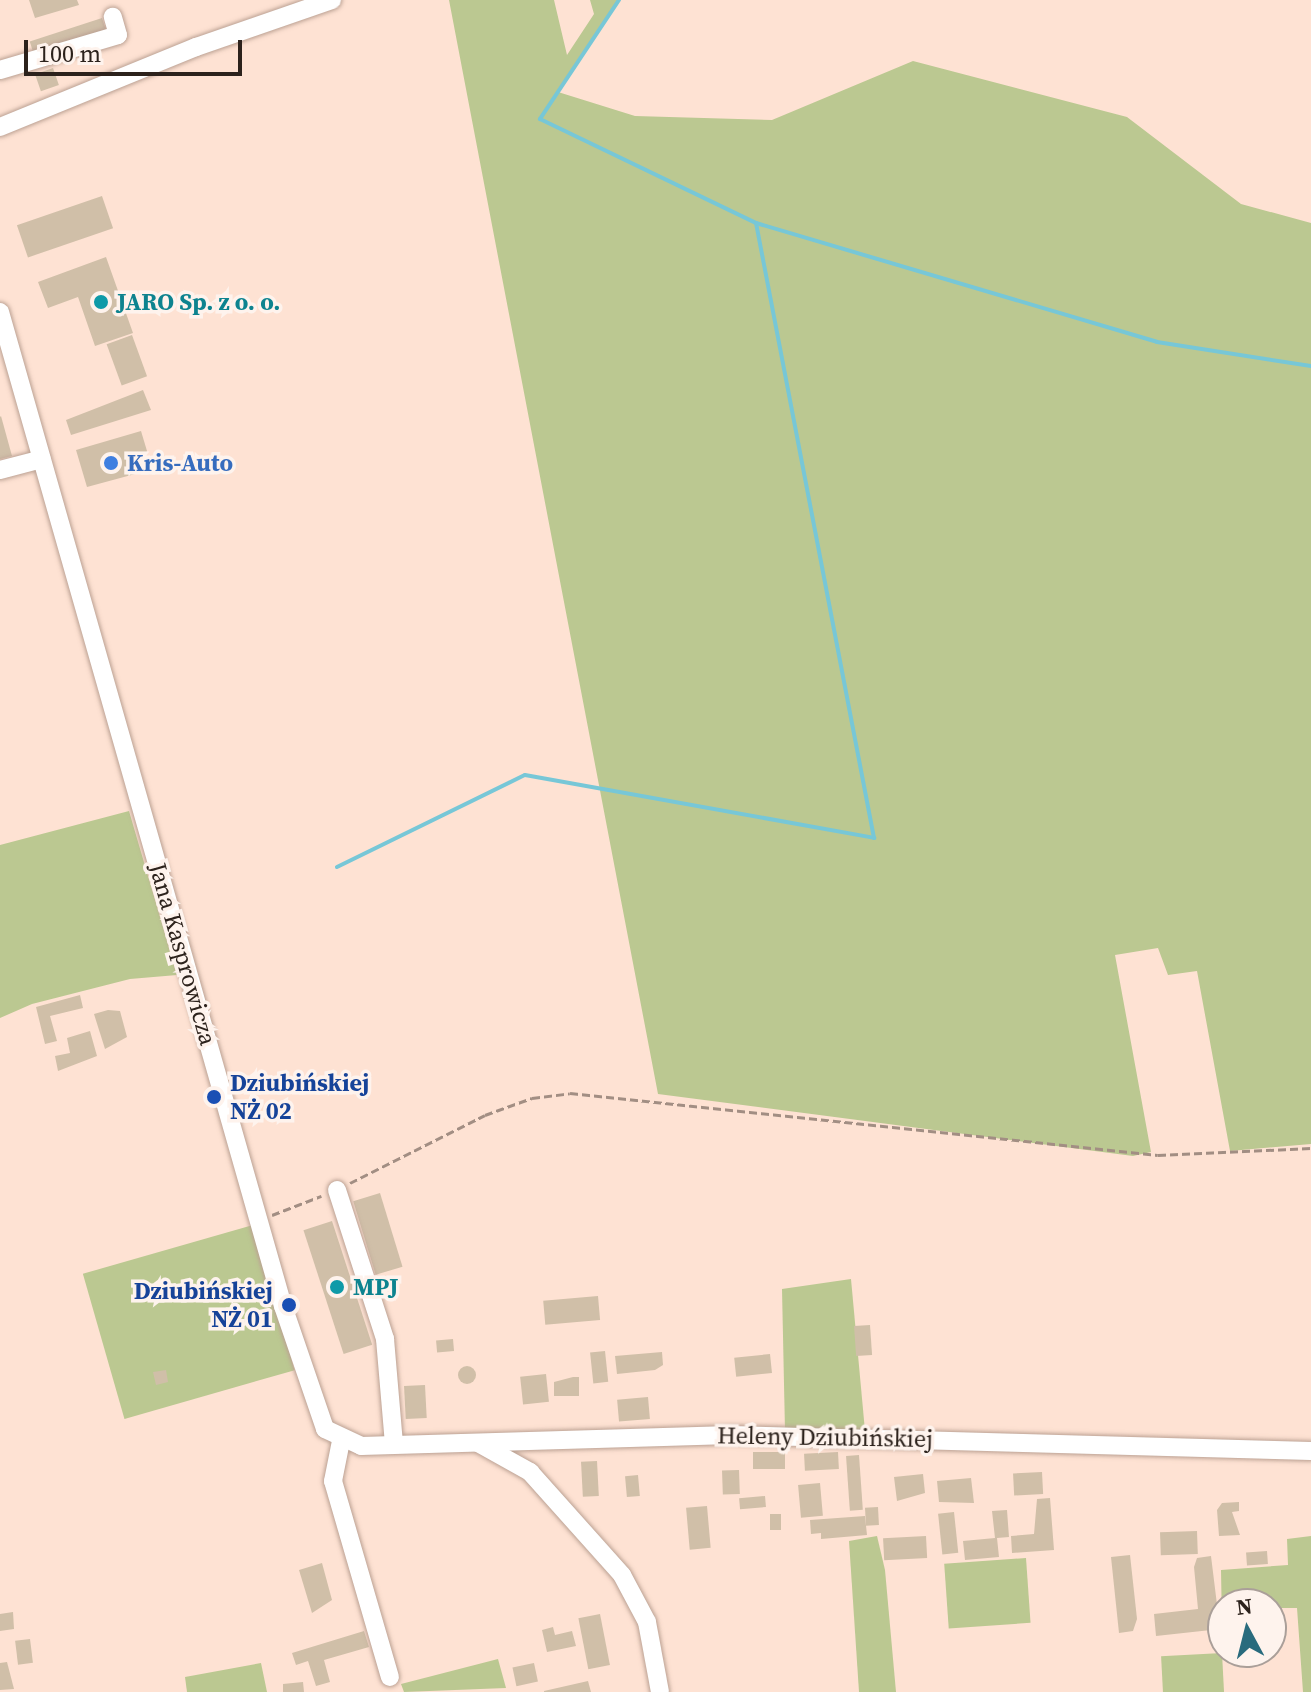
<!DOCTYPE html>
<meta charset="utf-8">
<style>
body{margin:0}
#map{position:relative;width:1311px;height:1692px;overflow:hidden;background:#fee2d3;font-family:"Source Serif 4",serif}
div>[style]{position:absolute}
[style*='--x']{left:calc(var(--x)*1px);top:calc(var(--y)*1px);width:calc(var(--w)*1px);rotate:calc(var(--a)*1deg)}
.green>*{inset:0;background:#bbc891;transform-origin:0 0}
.stream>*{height:4px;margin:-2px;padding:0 2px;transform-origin:2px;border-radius:2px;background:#77c7d7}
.building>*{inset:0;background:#d0bfa8;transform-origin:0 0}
.round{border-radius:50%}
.path>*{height:3px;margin-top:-1.5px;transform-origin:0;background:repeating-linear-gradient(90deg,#a28e83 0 8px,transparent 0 12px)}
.roads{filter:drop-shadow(0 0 2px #bba193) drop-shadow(0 0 2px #bba193)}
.minor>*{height:18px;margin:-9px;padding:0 9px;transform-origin:9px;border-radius:9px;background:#fff}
.dots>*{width:22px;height:22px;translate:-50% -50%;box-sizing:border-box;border:4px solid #fef3ed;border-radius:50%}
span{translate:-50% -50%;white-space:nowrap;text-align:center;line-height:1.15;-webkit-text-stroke:7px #fef3ed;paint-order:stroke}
.culture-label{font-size:24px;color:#0d838f;font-weight:700}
.left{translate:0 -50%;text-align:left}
.shop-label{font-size:24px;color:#366cbe;font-weight:700}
.street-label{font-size:24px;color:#2c221c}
.transit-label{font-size:24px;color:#164399;font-weight:700}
.right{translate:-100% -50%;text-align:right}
.north{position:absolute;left:1207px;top:1588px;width:80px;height:80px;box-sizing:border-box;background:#fef3ed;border:2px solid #aa9f99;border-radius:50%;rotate:353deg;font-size:22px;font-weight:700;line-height:32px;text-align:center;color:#2c221c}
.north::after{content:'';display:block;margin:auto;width:28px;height:36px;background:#296b7d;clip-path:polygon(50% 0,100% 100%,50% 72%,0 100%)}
.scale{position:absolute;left:24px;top:40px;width:218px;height:36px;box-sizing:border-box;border:4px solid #2c221c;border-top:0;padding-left:10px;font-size:24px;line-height:28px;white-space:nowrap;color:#2c221c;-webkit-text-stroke:6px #fef3ed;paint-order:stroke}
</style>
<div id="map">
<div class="green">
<div style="clip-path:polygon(449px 0,554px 0,567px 55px,594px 14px,590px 0,619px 0,558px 92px,635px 116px,772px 120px,913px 61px,1127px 117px,1241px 204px,1311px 223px,1311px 1144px,1230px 1151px,1197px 971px,1168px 975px,1158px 948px,1115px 955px,1151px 1152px,1133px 1156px,658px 1094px)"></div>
<div style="clip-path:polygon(129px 811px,177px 975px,130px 979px,32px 1004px,0 1018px,0 845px)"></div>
<div style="left:253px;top:1225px;width:151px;height:177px;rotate:74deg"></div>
<div style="clip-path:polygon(851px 1279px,865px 1431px,785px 1431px,782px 1289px)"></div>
<div style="clip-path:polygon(877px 1536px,885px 1570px,896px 1692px,859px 1692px,849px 1541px)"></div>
<div style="clip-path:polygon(1311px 1536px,1311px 1692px,1303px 1692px,1297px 1608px,1278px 1608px,1278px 1622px,1271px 1623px,1271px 1604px,1223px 1604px,1222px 1627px,1221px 1570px,1288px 1565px,1287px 1539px)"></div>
<div style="left:1026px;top:1558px;width:65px;height:82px;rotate:86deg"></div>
<div style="left:1222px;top:1653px;width:39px;height:61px;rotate:87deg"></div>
<div style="clip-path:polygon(498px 1659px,506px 1688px,404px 1692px,401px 1684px)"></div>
<div style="clip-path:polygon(261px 1663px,267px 1692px,187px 1692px,185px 1677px)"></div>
</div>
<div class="stream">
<div style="--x:619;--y:0;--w:143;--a:123.6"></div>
<div style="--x:540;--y:119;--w:240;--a:25.7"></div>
<div style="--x:337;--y:867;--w:209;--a:-26.1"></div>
<div style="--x:525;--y:775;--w:355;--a:10.2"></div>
<div style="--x:874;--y:838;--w:626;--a:-100.86"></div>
<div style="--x:756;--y:223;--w:418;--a:16.5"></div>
<div style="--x:1157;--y:342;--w:156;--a:8.9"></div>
</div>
<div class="building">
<div style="clip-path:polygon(29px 0,77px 0,79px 5px,35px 18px)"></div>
<div style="left:102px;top:18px;width:16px;height:76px;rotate:72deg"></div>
<div style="left:53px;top:68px;width:18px;height:19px;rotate:71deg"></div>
<div style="left:102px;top:196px;width:34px;height:90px;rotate:71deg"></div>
<div style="clip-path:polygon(106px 257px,133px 333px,95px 346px,78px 297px,48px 308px,38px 282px)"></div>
<div style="left:132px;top:335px;width:44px;height:27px;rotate:70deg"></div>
<div style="clip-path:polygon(143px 390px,151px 410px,71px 435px,66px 420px)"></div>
<div style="clip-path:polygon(1px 416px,12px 456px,0 459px,0 417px)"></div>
<div style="clip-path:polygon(141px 431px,147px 451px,135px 474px,87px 487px,76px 450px)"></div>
<div style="clip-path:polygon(80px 995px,83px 1008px,50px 1016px,57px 1041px,45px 1044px,36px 1007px)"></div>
<div style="clip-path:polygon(108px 1010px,120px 1011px,127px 1037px,105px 1049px,94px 1014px)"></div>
<div style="clip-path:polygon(90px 1031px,97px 1056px,58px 1071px,55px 1056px,70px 1053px,67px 1038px)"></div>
<div style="left:380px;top:1193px;width:77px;height:28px;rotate:73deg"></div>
<div style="left:332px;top:1221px;width:130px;height:30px;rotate:72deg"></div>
<div style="left:598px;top:1296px;width:24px;height:55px;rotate:85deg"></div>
<div style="left:870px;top:1325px;width:30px;height:16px;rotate:86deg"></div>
<div style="left:453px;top:1339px;width:12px;height:17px;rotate:85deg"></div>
<div style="left:605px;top:1351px;width:31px;height:15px;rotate:84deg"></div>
<div style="clip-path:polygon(662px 1352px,663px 1365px,655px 1370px,617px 1374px,615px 1356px)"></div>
<div style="left:770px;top:1354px;width:19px;height:36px;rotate:84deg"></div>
<div class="round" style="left:458px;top:1366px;width:18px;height:18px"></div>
<div style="clip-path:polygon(166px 1370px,168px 1382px,156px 1385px,153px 1372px)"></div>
<div style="left:546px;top:1374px;width:28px;height:26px;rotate:84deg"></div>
<div style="clip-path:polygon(573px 1377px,579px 1377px,579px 1396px,554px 1396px,554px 1382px)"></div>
<div style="left:425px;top:1385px;width:33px;height:21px;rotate:87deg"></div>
<div style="left:648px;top:1397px;width:22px;height:31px;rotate:85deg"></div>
<div style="left:785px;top:1452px;width:17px;height:32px;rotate:90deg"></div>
<div style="left:838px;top:1452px;width:17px;height:34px;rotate:87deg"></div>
<div style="left:859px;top:1455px;width:55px;height:13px;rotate:86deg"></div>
<div style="left:597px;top:1461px;width:35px;height:16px;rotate:87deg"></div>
<div style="left:739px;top:1470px;width:24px;height:17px;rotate:88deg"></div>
<div style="left:1042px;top:1472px;width:22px;height:29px;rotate:87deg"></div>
<div style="clip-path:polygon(923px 1474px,925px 1493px,897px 1501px,894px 1477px)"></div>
<div style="left:638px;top:1475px;width:21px;height:13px;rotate:85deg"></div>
<div style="clip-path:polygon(971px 1478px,974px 1503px,939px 1502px,937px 1481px)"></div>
<div style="left:820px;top:1483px;width:33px;height:22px;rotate:85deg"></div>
<div style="left:765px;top:1496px;width:11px;height:26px;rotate:85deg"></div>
<div style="clip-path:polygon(1050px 1498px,1054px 1550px,1012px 1553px,1011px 1536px,1034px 1534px,1037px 1499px)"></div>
<div style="clip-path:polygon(1239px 1502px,1239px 1511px,1232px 1512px,1240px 1535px,1219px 1536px,1217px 1510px,1222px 1503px)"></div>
<div style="left:707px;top:1506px;width:42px;height:21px;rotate:85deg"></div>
<div style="left:878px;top:1507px;width:18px;height:13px;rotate:87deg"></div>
<div style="clip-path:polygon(1007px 1510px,1009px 1537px,997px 1538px,999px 1557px,965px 1560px,963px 1541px,995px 1538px,992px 1511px)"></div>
<div style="left:954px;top:1512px;width:41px;height:16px;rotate:84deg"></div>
<div style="left:770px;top:1514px;width:11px;height:16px"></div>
<div style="clip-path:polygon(865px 1516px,867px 1535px,821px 1539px,821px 1533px,811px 1534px,810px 1520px)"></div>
<div style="left:1197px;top:1531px;width:23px;height:37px;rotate:88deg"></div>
<div style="left:926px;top:1536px;width:22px;height:43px;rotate:87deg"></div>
<div style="left:1267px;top:1551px;width:13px;height:21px;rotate:86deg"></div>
<div style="clip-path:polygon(1130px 1555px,1137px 1619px,1133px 1631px,1119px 1633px,1111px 1557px)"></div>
<div style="clip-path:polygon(1211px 1556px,1220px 1629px,1156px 1636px,1154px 1614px,1198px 1609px,1194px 1567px,1197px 1558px)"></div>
<div style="clip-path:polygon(322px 1563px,332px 1600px,312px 1613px,299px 1570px)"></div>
<div style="clip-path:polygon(13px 1612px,14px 1629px,0 1631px,0 1614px)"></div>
<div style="left:600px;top:1614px;width:52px;height:22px;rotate:79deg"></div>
<div style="clip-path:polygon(553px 1627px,555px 1635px,572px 1631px,576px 1646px,547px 1652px,542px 1630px)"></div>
<div style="clip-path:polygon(364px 1631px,369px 1647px,324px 1660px,330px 1682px,316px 1686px,308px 1661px,296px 1665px,292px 1653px)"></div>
<div style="left:30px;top:1639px;width:24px;height:15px;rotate:83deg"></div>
<div style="clip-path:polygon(7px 1662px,14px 1689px,0 1690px,0 1663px)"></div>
<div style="left:534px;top:1663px;width:19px;height:22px;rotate:78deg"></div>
<div style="clip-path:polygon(588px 1681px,591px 1692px,544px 1692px,544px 1691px)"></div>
<div style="clip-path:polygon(303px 1682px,304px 1692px,283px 1692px,283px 1684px)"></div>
</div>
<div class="path">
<div style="--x:350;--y:1183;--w:151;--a:-26.7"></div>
<div style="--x:485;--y:1115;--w:50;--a:-19.9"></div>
<div style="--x:532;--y:1098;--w:38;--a:-7"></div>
<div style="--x:570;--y:1093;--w:591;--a:6.02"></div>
<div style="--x:1158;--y:1155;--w:153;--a:-2.6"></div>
<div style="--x:272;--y:1215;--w:53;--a:-21.2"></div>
</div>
<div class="roads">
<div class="minor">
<div style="--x:0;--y:70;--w:123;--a:-16.5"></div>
<div style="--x:118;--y:35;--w:19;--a:-106"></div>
<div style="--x:0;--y:127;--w:212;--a:-22.2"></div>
<div style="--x:196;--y:47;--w:144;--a:-19.1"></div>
<div style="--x:0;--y:312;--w:1034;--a:74.11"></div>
<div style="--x:283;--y:1306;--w:130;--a:71.1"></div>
<div style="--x:325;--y:1429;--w:40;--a:25"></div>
<div style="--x:361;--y:1446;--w:370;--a:-1.7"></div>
<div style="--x:731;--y:1435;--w:580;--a:1.58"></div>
<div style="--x:0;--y:470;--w:43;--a:-14.7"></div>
<div style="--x:337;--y:1190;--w:157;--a:72.1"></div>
<div style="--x:385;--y:1339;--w:106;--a:85.1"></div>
<div style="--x:341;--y:1441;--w:41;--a:101.3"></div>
<div style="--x:333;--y:1481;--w:204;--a:73.8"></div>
<div style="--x:478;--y:1443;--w:60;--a:29.1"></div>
<div style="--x:530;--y:1472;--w:138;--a:48.2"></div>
<div style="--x:622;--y:1575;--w:53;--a:62"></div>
<div style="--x:647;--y:1622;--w:71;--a:79.5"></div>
</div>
</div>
<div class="dots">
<div style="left:101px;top:302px;background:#0f9aa8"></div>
<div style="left:111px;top:463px;background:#3f7fe0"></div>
<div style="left:214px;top:1097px;background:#1a4fb4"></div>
<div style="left:337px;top:1287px;background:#0f9aa8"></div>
<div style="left:289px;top:1305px;background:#1a4fb4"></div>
</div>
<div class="culture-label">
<span class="left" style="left:117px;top:302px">JARO Sp. z o. o.</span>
<span class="left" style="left:353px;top:1287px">MPJ</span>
</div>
<div class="shop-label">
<span class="left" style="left:127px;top:463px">Kris-Auto</span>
</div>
<div class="street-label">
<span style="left:183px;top:954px;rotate:74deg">Jana Kasprowicza</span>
<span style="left:825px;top:1437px;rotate:1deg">Heleny Dziubińskiej</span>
</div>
<div class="transit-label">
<span class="left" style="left:230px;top:1097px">Dziubińskiej<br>NŻ 02</span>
<span class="right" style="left:273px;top:1305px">Dziubińskiej<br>NŻ 01</span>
</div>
<div class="north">N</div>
<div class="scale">100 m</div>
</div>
